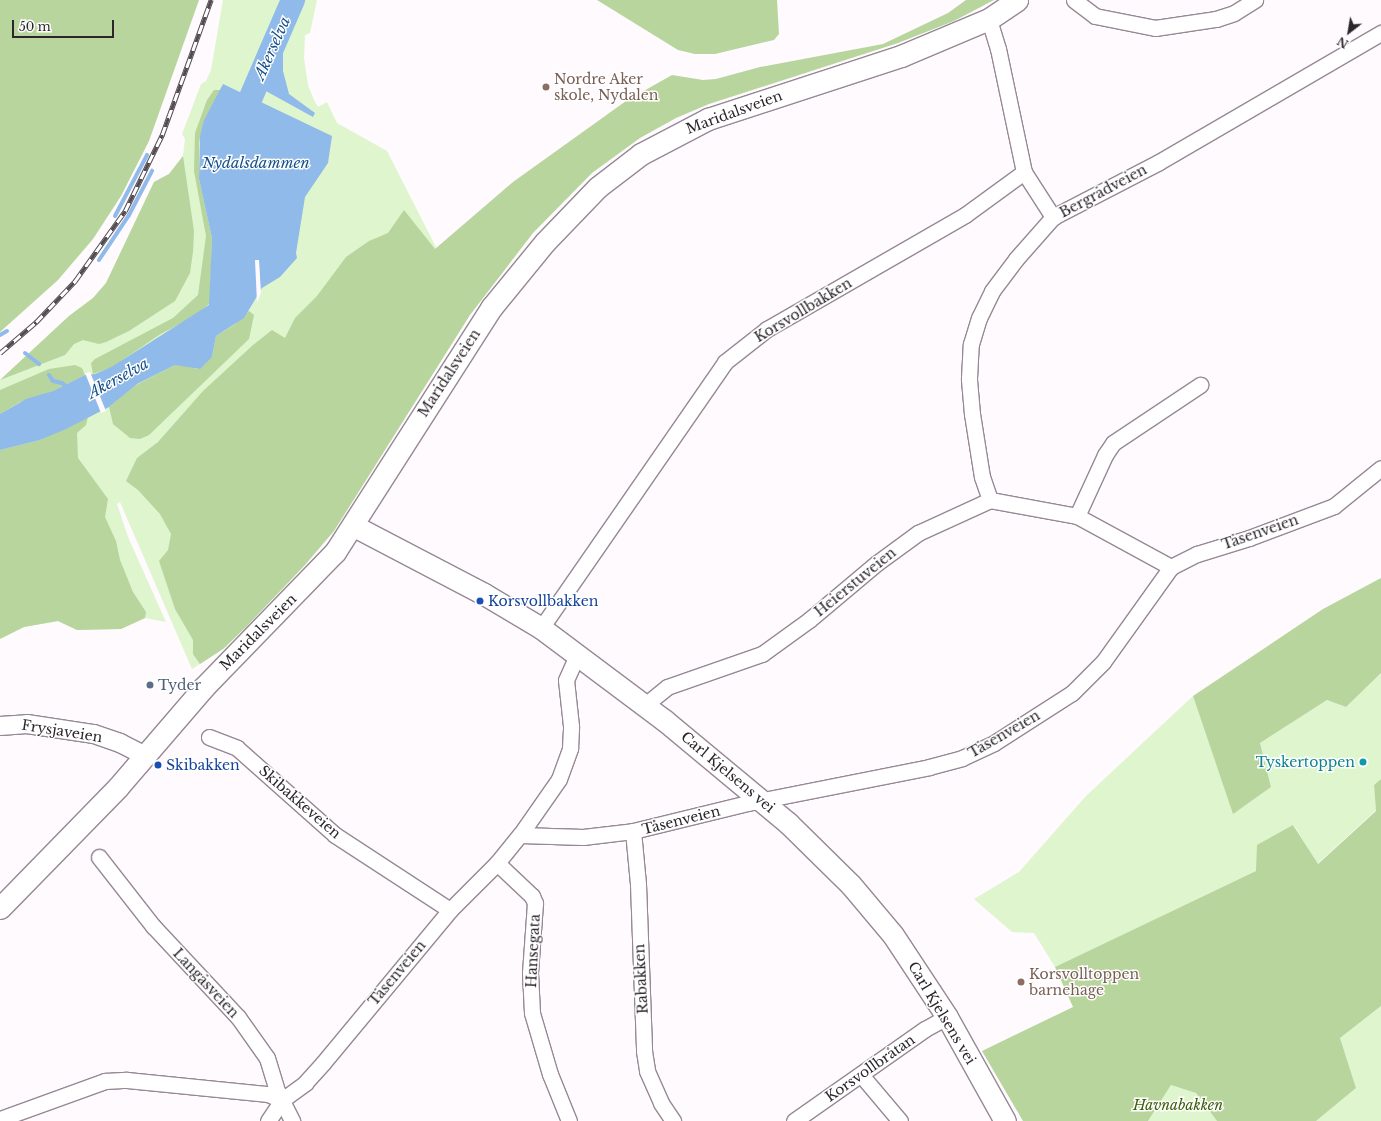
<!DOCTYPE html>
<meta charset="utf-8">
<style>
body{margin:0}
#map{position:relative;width:1381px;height:1121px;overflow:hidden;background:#fefafd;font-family:"Libre Baskerville",serif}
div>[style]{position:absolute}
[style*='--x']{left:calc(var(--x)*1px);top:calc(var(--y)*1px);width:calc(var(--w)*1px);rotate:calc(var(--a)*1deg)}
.green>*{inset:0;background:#dff5cd}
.forest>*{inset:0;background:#b7d59c}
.water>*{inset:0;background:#8fbaea}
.pier>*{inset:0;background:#fefafd}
.stream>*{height:4px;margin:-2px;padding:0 2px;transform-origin:2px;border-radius:2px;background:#8fbaea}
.river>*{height:24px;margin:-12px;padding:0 12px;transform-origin:12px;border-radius:12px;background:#8fbaea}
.roads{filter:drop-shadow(1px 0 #978896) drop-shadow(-1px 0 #978896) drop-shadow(0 1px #978896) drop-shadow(0 -1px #978896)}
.minor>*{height:15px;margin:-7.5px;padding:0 7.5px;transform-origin:7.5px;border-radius:7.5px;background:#fff}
.tertiary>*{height:18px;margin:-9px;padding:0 9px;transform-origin:9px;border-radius:9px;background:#fff}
.secondary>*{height:21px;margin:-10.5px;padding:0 10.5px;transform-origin:10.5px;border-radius:10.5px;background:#fff}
.rail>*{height:4.5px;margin-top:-2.25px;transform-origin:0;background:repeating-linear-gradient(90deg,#fff 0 9px,#524c51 0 18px);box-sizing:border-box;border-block:1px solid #524c51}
.dots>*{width:11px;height:11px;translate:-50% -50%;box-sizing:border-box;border:2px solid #fff;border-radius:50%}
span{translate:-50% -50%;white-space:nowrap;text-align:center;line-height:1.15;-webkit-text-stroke:3px #fff;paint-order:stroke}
.education-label{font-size:14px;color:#785e54}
.left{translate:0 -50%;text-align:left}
.street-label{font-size:14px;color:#2c262b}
.transit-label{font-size:14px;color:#164399}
.service-label{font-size:14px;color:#4e5e75}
.culture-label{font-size:14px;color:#0d838f}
.right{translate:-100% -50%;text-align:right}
.park-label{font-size:14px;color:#3b5d07;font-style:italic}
.water-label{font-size:15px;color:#15508b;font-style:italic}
.north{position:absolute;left:1329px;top:12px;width:40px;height:40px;-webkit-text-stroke:3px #fff;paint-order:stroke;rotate:211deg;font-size:11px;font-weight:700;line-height:16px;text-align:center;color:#2c262b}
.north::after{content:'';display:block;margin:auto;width:14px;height:18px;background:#2c262b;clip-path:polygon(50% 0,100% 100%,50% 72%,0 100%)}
.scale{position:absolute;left:12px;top:20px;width:102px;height:18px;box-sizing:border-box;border:2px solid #2c262b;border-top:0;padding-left:5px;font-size:12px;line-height:14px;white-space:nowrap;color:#2c262b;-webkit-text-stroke:3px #fff;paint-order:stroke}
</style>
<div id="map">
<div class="green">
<div style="clip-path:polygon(223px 0,317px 0,310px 33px,305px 35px,304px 58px,308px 85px,314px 100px,318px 107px,327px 102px,337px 123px,387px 151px,465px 304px,289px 580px,226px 647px,192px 669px,120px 502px,117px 504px,128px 537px,166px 622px,145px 618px,121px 629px,77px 630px,58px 621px,24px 627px,0 639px,0 380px,69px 316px,93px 298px,106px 283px,154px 182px,169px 174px,183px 156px,185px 139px,182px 134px,201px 84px,206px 81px,211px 70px)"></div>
<div style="clip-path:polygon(1381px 673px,1381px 779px,1374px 785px,1376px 810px,1317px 864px,1294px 825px,1256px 871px,1055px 967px,1034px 933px,1012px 932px,974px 899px,1019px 872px,1086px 796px,1193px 696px,1233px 813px,1271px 787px,1260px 743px,1327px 700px,1346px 707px)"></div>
<div style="clip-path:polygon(1381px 1006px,1381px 1121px,1316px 1121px,1356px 1088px,1340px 1038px)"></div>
<div style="clip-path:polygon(1171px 1085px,1196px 1093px,1217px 1121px,1148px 1121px)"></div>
</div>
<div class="forest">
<div style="clip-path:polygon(0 0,199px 0,149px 141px,121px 196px,93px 239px,58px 280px,0 332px)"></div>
<div style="clip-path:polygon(597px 0,777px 0,779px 34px,774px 40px,715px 54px,695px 54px,678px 50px)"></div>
<div style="clip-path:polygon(966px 0,994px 0,954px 21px,898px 43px,709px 104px,676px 118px,640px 138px,592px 173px,533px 233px,470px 315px,334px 531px,305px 565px,245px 628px,223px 649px,200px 664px,193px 654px,193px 640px,175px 609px,159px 561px,168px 550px,171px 534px,160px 514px,138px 490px,126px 481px,137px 458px,158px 442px,203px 391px,253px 345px,272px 330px,285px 338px,295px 318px,317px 296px,346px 257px,369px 241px,388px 233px,404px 210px,435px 249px,513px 182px,626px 101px,672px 75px,703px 80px,716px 79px,760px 67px,883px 44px,948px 13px)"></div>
<div style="clip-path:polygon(214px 90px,221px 90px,205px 118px,199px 142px,199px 179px,212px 238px,210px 303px,198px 314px,159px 335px,114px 366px,93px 374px,91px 363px,95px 359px,173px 318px,198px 295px,206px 236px,194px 171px,195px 133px,207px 100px)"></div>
<div style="clip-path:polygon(183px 156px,194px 231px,193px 252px,190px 273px,175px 301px,129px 331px,106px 342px,99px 344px,83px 340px,74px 344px,65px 355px,0 380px,69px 316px,93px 298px,106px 283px,154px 182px,169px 174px)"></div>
<div style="clip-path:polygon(249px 311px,254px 315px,249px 339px,149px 435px,140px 439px,130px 438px,113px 424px,109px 407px,134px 386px,177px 364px,198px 369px,212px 357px,216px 336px,234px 325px)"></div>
<div style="clip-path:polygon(75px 365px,82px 368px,85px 375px,53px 391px,20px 402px,0 414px,0 390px,49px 369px)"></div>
<div style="clip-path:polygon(88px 417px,86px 425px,77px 433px,78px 458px,108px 499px,105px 517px,116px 541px,120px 560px,133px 592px,146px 612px,145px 618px,121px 629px,77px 630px,58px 621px,24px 627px,0 639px,0 450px,40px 440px)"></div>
<div style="clip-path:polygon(1381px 578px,1381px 673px,1346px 707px,1327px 700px,1260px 743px,1271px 787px,1233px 814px,1193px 696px,1323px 609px)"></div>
<div style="clip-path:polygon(1381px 779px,1381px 1006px,1340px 1038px,1356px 1088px,1316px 1121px,1217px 1121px,1196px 1093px,1171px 1085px,1148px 1121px,1023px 1121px,982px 1051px,1073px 1007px,1055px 967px,1256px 871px,1257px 845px,1293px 825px,1318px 864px,1376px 811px,1374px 785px)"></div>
</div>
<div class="water">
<div style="clip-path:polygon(287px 0,300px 0,283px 39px,283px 71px,289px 94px,315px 113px,313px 117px,253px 84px,251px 76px,255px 59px)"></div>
<div style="clip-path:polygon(223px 84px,332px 136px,328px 163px,305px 197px,296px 253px,297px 258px,280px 277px,262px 288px,244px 318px,216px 336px,212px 357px,200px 369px,175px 365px,137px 384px,109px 407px,66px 429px,40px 440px,0 450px,0 414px,26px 399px,53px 391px,85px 375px,95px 374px,113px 366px,209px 305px,212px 238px,199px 179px,200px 136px,204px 120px)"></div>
</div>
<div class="pier">
<div style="clip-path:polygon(255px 260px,259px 260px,261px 293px,257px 303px)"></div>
<div style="clip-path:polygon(90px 372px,106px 411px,101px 413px,85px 373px,83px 374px)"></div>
</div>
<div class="stream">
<div style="--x:115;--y:216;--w:69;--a:-62.3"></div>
<div style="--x:99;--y:260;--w:54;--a:-56.3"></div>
<div style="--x:129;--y:215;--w:50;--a:-62.4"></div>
<div style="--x:0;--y:335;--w:8;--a:-30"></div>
<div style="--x:25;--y:353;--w:18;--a:38"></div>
<div style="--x:49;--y:375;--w:7;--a:56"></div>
<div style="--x:53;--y:381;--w:9;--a:13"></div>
<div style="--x:62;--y:383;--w:10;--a:37"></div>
</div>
<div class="river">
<div style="--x:251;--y:97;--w:106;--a:-66.6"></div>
</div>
<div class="roads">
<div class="minor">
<div style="--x:1074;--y:0;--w:26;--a:37"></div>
<div style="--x:1095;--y:16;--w:61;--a:11.3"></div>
<div style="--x:1155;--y:28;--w:62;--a:-8.4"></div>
<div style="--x:1216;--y:19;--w:19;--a:-18"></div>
<div style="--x:1234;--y:13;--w:25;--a:-32"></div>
<div style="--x:1024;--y:172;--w:54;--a:57.2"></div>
<div style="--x:990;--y:500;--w:24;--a:-109"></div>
<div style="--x:982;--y:477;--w:64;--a:-99"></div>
<div style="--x:972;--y:414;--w:36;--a:-95"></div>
<div style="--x:969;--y:378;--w:34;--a:-87"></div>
<div style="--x:971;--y:344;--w:27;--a:-73"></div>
<div style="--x:979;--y:318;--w:30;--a:-64"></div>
<div style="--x:992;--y:291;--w:40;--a:-53"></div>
<div style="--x:1016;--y:259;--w:56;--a:-48.6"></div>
<div style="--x:1053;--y:217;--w:119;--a:-27.4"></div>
<div style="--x:1159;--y:162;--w:257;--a:-30.2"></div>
<div style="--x:1077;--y:516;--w:67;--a:-65.3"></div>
<div style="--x:1105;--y:455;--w:14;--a:-56"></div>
<div style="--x:1113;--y:443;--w:105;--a:-33.7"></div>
<div style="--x:541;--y:628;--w:323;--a:-55.3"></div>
<div style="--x:725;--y:362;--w:53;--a:-38.2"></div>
<div style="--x:767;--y:329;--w:228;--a:-29.9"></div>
<div style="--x:965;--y:215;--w:73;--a:-36.1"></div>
<div style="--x:1024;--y:172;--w:126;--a:-101.9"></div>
<div style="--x:998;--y:49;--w:31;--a:-107"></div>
<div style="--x:645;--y:705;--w:28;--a:-39"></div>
<div style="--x:667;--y:687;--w:101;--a:-19.2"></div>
<div style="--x:762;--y:654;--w:58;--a:-35.9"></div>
<div style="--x:809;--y:620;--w:89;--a:-40"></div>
<div style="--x:877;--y:563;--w:51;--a:-36.2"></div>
<div style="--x:918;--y:533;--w:79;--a:-24.6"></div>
<div style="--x:990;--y:500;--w:88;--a:10.4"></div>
<div style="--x:1077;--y:516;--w:107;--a:28.5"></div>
<div style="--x:209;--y:737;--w:30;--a:21"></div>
<div style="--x:237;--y:748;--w:131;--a:41.6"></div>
<div style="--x:335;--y:835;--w:137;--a:33.1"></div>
<div style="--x:633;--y:831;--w:53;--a:84.6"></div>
<div style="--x:638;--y:884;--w:167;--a:87.9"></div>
<div style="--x:644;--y:1051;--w:20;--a:81"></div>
<div style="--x:647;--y:1071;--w:35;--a:66"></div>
<div style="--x:661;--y:1103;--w:22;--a:56"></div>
<div style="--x:520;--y:835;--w:68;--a:-55.1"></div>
<div style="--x:559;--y:779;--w:33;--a:-70"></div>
<div style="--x:570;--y:748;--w:22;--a:-87"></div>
<div style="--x:571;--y:726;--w:46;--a:-96.2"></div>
<div style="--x:566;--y:680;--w:27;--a:-66"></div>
<div style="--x:99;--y:857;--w:88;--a:52"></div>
<div style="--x:153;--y:926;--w:125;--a:47"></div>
<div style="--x:238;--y:1017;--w:50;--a:54.7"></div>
<div style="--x:267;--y:1058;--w:34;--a:73"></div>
<div style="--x:277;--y:1091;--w:34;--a:63"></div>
<div style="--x:497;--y:863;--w:48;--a:43.3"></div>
<div style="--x:532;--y:896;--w:8;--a:67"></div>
<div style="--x:535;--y:903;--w:70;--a:94.1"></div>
<div style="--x:530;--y:973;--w:40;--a:87.1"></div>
<div style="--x:532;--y:1013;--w:64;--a:73.6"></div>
<div style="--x:550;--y:1074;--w:51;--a:68"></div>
<div style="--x:862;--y:1076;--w:59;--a:49.8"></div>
<div style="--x:282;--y:1100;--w:29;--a:-36"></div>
<div style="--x:305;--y:1083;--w:27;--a:-48"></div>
<div style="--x:323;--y:1063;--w:199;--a:-50.3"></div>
<div style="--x:450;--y:910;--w:66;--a:-45"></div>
<div style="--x:497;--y:863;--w:36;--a:-51"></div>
<div style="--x:520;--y:835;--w:63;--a:1.8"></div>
<div style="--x:583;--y:837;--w:50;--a:-6.8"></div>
<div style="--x:633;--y:831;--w:118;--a:-13.7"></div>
<div style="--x:748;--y:803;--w:185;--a:-11.2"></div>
<div style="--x:929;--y:767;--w:34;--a:-15"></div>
<div style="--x:962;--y:758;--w:35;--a:-25"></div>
<div style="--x:994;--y:743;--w:93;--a:-32.7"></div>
<div style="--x:1072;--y:693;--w:44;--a:-45"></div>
<div style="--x:1103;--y:662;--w:117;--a:-54.4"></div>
<div style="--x:1171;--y:567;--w:29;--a:-27"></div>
<div style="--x:1197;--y:554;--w:54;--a:-17.1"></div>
<div style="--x:1249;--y:538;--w:91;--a:-20.6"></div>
<div style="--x:1334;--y:506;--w:60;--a:-39"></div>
<div style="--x:0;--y:1119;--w:112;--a:-19.9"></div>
<div style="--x:105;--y:1081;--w:22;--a:-3"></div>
<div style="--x:127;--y:1080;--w:142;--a:5.7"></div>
<div style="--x:268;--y:1094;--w:15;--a:23"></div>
<div style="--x:268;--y:1121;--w:25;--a:-56"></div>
<div style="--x:794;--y:1121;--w:160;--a:-35.1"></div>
<div style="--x:925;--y:1029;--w:25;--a:-29"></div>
</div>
<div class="tertiary">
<div style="--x:0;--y:726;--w:27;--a:-4"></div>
<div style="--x:27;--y:724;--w:68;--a:8.5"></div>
<div style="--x:94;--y:734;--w:28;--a:19"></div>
<div style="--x:120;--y:743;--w:27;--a:27"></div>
</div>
<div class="secondary">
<div style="--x:354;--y:526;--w:147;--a:27.6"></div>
<div style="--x:484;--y:594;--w:66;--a:30.8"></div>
<div style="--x:541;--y:628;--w:154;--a:36.8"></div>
<div style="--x:664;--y:720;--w:161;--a:39.7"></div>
<div style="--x:788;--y:823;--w:88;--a:44.5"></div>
<div style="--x:851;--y:885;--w:65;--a:50"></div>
<div style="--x:893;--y:935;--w:98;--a:56.6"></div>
<div style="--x:947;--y:1017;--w:119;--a:60.9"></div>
<div style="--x:0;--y:908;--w:169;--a:-45.7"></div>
<div style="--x:118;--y:787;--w:132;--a:-49.3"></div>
<div style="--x:204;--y:687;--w:188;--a:-45.9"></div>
<div style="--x:335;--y:552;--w:290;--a:-57.4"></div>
<div style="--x:491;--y:308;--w:85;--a:-50.7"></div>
<div style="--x:545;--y:242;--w:76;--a:-46.1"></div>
<div style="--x:598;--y:187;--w:54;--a:-37.5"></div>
<div style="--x:641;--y:154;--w:76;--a:-27.6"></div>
<div style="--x:708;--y:119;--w:203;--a:-18.1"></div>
<div style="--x:901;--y:56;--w:95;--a:-22.8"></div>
<div style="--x:989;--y:19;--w:34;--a:-34"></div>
</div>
</div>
<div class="rail">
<div style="--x:0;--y:353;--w:48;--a:-40.7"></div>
<div style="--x:36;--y:322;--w:57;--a:-46.4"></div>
<div style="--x:75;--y:281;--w:86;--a:-54.5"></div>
<div style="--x:125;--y:211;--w:85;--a:-64"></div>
<div style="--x:162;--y:135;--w:144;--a:-70.1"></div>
</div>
<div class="dots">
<div style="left:546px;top:87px;background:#8d6e63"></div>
<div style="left:480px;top:601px;background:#1a4fb4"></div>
<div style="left:150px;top:685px;background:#5c6f8a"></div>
<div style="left:1363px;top:762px;background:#0f9aa8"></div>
<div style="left:158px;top:765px;background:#1a4fb4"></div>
<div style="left:1021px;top:982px;background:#8d6e63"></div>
</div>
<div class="education-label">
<span class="left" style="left:554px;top:87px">Nordre Aker<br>skole, Nydalen</span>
<span class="left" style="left:1029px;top:982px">Korsvolltoppen<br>barnehage</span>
</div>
<div class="street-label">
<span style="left:734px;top:112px;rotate:-20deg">Maridalsveien</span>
<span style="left:1103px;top:191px;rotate:-28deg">Bergrådveien</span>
<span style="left:803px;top:310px;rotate:-31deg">Korsvollbakken</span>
<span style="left:449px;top:373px;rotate:-57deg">Maridalsveien</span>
<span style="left:1260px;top:532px;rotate:-19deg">Tåsenveien</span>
<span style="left:855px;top:582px;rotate:-39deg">Heierstuveien</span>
<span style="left:258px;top:632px;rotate:-45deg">Maridalsveien</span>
<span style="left:62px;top:731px;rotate:9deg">Frysjaveien</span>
<span style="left:1004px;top:734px;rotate:-30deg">Tåsenveien</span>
<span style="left:728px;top:772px;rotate:40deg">Carl Kjelsens vei</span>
<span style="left:300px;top:802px;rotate:41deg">Skibakkeveien</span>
<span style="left:681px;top:820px;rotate:-14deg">Tåsenveien</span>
<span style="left:533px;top:951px;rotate:-87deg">Hansegata</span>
<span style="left:397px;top:973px;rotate:-50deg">Tåsenveien</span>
<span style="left:641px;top:979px;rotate:-93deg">Rabakken</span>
<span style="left:206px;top:983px;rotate:47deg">Langåsveien</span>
<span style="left:942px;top:1013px;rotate:59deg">Carl Kjelsens vei</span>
<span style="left:870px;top:1068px;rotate:-35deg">Korsvollbråtan</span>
</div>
<div class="transit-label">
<span class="left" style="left:488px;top:601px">Korsvollbakken</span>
<span class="left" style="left:166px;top:765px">Skibakken</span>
</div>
<div class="service-label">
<span class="left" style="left:158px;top:685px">Tyder</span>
</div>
<div class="culture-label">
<span class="right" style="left:1355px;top:762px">Tyskertoppen</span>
</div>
<div class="park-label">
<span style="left:1178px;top:1105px">Havnabakken</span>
</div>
<div class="water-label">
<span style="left:272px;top:48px;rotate:-66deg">Akerselva</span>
<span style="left:256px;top:163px">Nydalsdammen</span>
<span style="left:118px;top:378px;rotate:-29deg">Akerselva</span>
</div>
<div class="north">N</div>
<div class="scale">50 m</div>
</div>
